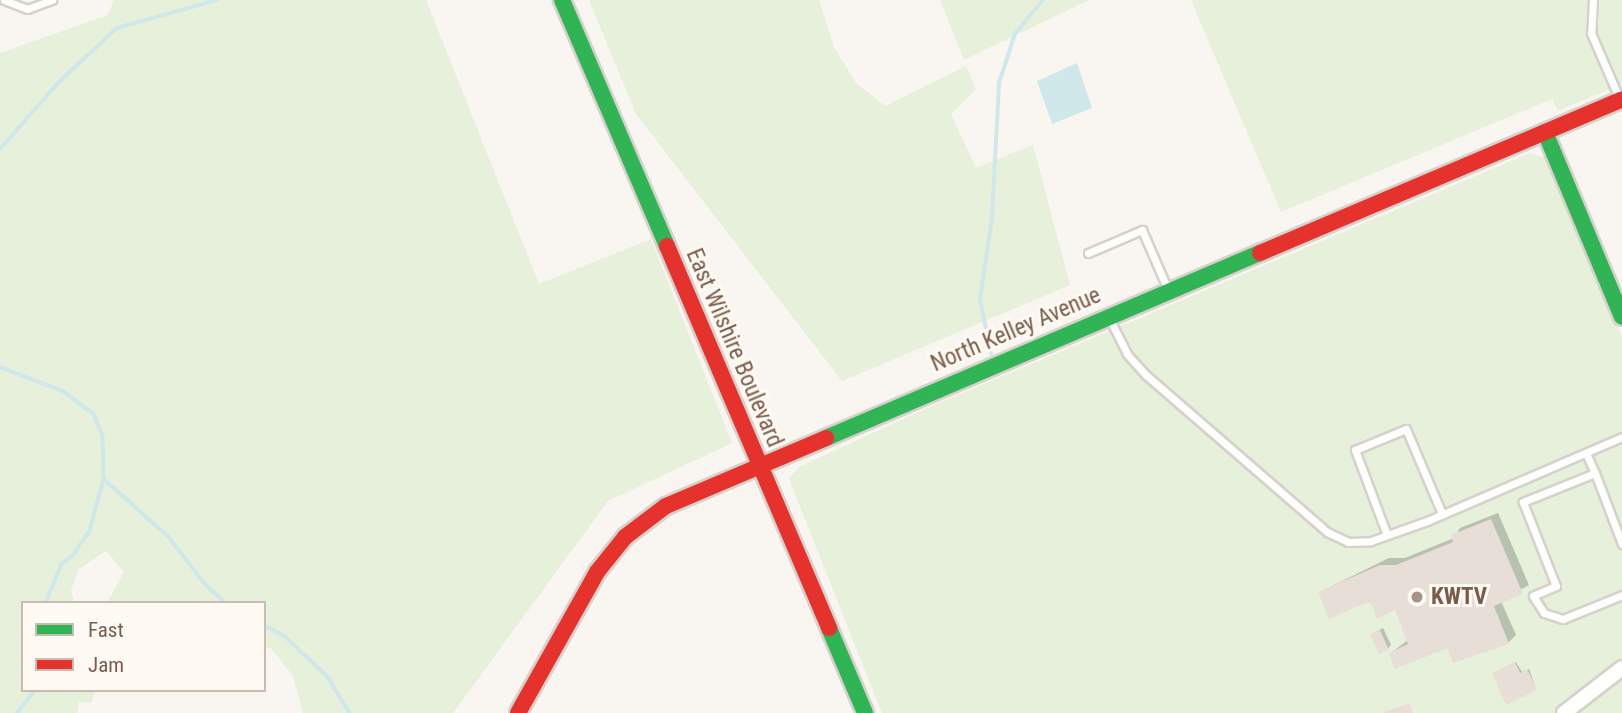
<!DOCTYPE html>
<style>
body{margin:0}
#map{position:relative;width:1622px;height:713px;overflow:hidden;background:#f9f5f0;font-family:"Roboto Condensed",sans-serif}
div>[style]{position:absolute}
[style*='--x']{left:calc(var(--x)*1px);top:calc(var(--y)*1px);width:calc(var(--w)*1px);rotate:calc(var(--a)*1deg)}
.green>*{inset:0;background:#e7f0db}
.water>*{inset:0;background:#d0e8ea}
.shadow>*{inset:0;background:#0003}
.stream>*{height:3.5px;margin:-1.75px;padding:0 1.75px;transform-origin:1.75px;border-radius:1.75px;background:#d0e8ea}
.building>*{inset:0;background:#e6ded7}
.roads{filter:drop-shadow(2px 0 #d7d1cb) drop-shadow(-2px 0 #d7d1cb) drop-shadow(0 2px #d7d1cb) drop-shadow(0 -2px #d7d1cb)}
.lane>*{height:7px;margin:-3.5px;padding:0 3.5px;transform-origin:3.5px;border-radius:3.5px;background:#fefefd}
.street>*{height:14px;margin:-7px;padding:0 7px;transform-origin:7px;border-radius:7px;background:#fefefd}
.fast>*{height:16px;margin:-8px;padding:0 8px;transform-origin:8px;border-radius:8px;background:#30b455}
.jam>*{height:16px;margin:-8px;padding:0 8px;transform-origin:8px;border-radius:8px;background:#e5322d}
.dots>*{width:19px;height:19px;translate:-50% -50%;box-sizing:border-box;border:4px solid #fffaf3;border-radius:50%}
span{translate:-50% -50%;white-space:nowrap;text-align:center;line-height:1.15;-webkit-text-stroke:6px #fffaf3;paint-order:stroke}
.street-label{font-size:23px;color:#7a5c4d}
.poi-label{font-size:23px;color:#7a5c4d;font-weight:700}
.left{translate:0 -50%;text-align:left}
.legend{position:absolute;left:21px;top:601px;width:245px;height:91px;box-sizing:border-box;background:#fffaf3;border:2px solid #cabbb1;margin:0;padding:9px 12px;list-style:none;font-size:21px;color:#7a5c4d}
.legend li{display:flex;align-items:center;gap:14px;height:35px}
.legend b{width:35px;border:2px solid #cabbb1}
</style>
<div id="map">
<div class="green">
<div style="clip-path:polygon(114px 0,426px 0,539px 284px,651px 239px,732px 443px,608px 501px,453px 713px,303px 713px,293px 676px,271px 648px,264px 648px,264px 603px,107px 603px,124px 572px,106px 551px,79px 569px,71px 590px,74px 603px,23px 603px,23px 690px,96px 690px,91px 703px,79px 702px,77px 713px,0 713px,0 53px,108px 15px)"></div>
<div style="clip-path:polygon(589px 0,819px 0,834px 47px,856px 83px,885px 106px,966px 66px,976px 89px,951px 114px,976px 168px,1033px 145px,1070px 285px,842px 381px,636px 114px)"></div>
<div style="clip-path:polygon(940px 0,1089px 0,964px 60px)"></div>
<div style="clip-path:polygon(1191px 0,1622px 0,1622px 84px,1558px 111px,1552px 99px,1281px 212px)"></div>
<div style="clip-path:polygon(1530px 153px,1548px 159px,1622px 337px,1622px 713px,882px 713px,789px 479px,799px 467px,920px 411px)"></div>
</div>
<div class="water">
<div style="clip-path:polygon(1077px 63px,1092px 108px,1052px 124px,1037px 81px)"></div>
</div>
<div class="shadow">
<div style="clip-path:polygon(1498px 513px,1529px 585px,1501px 601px,1516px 635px,1509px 642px,1454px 661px,1448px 646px,1391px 653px,1408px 640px,1396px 607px,1320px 592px,1389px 558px,1405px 558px,1454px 538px,1460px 528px)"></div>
<div style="clip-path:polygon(1383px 628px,1391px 645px,1388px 648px,1372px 634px)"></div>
<div style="clip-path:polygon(1516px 662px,1522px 672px,1529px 669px,1536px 689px,1494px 673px)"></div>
</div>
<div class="stream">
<div style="--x:0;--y:149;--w:91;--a:-48.6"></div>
<div style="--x:60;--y:81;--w:78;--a:-42.9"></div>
<div style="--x:117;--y:28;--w:104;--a:-15.6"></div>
<div style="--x:991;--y:354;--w:55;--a:-101.5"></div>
<div style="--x:980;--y:300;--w:83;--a:-81.7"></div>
<div style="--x:992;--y:218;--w:135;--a:-87"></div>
<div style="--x:999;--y:83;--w:52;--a:-71.9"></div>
<div style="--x:1015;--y:34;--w:44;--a:-50.5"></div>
<div style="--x:0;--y:367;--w:67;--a:20.9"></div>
<div style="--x:63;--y:391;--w:39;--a:37"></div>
<div style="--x:94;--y:414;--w:24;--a:68"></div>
<div style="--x:103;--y:436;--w:43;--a:88.7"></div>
<div style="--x:104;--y:479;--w:54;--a:105.1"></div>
<div style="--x:90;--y:531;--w:29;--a:124"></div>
<div style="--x:74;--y:555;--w:15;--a:143"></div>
<div style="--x:62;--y:564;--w:42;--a:112.3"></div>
<div style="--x:104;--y:479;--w:87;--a:41.7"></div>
<div style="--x:169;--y:537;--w:61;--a:52.4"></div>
<div style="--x:206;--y:585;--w:27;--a:42"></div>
<div style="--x:264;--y:625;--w:24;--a:28"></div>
<div style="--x:285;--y:636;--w:59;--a:43.6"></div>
<div style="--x:328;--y:677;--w:42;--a:58.6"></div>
<div style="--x:17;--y:713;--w:29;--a:-52"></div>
</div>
<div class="building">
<div style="clip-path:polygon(1491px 519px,1523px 594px,1494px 606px,1509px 644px,1453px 663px,1447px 648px,1395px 669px,1389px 653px,1408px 644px,1395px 610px,1377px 619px,1370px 601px,1329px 619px,1318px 592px,1380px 565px,1396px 565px,1453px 542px,1451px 535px)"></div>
<div style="clip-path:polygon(1380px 630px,1389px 650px,1379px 654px,1370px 634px)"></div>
<div style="clip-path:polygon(1515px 662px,1520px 673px,1527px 669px,1537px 690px,1506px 705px,1492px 673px)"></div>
<div style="clip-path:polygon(1409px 703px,1413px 713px,1384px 713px,1384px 712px)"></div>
</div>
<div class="roads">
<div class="lane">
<div style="--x:4;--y:0;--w:25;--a:21"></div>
<div style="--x:27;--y:9;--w:27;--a:-20"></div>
<div style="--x:1593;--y:0;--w:33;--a:93"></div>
<div style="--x:1591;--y:33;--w:71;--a:66.7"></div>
<div style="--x:1088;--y:253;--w:59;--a:-23.1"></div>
<div style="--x:1142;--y:230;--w:65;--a:66.6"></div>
<div style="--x:1110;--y:320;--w:38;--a:63"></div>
<div style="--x:1127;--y:354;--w:28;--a:48"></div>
<div style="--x:1146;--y:375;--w:240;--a:40.9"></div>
<div style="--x:1327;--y:532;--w:23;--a:25"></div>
<div style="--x:1348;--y:542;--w:23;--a:-2"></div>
<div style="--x:1371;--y:541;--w:59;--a:-19.7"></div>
<div style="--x:1427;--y:521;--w:212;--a:-23.3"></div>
<div style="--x:1586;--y:453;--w:22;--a:66"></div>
<div style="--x:1595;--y:473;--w:78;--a:158.1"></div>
<div style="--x:1523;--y:502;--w:90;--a:68.6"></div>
<div style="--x:1556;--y:586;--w:25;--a:157"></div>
<div style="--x:1533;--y:596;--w:20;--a:57"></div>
<div style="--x:1544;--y:613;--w:20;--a:18"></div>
<div style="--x:1563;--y:619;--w:64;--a:-22.1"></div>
<div style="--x:1595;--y:473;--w:76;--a:69.2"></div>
<div style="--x:1387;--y:535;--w:91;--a:-110.6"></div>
<div style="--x:1355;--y:450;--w:55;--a:-22.4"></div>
<div style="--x:1406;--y:429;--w:92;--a:67"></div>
</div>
<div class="street">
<div style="--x:1564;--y:713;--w:73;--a:-37.8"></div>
</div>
<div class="fast">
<div style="--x:562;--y:0;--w:267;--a:66.9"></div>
<div style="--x:1545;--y:132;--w:200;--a:67.4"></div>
<div style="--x:826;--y:438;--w:472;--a:-23.1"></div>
<div style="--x:829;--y:628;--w:92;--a:67"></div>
</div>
<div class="jam">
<div style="--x:667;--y:246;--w:415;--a:67"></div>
<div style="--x:1260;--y:253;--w:393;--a:-23"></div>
<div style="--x:518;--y:713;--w:162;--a:-60.7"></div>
<div style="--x:597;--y:572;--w:45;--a:-51.3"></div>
<div style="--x:625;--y:537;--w:51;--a:-37.1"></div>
<div style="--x:666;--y:506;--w:174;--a:-23"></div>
</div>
</div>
<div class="dots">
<div style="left:1417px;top:597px;background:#a69286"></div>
</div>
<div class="street-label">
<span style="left:1016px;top:330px;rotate:-23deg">North Kelley Avenue</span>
<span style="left:734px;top:348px;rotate:67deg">East Wilshire Boulevard</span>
</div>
<div class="poi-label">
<span class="left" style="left:1431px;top:597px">KWTV</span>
</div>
<ul class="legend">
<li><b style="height:9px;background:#30b455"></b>Fast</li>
<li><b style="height:9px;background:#e5322d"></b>Jam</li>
</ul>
</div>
